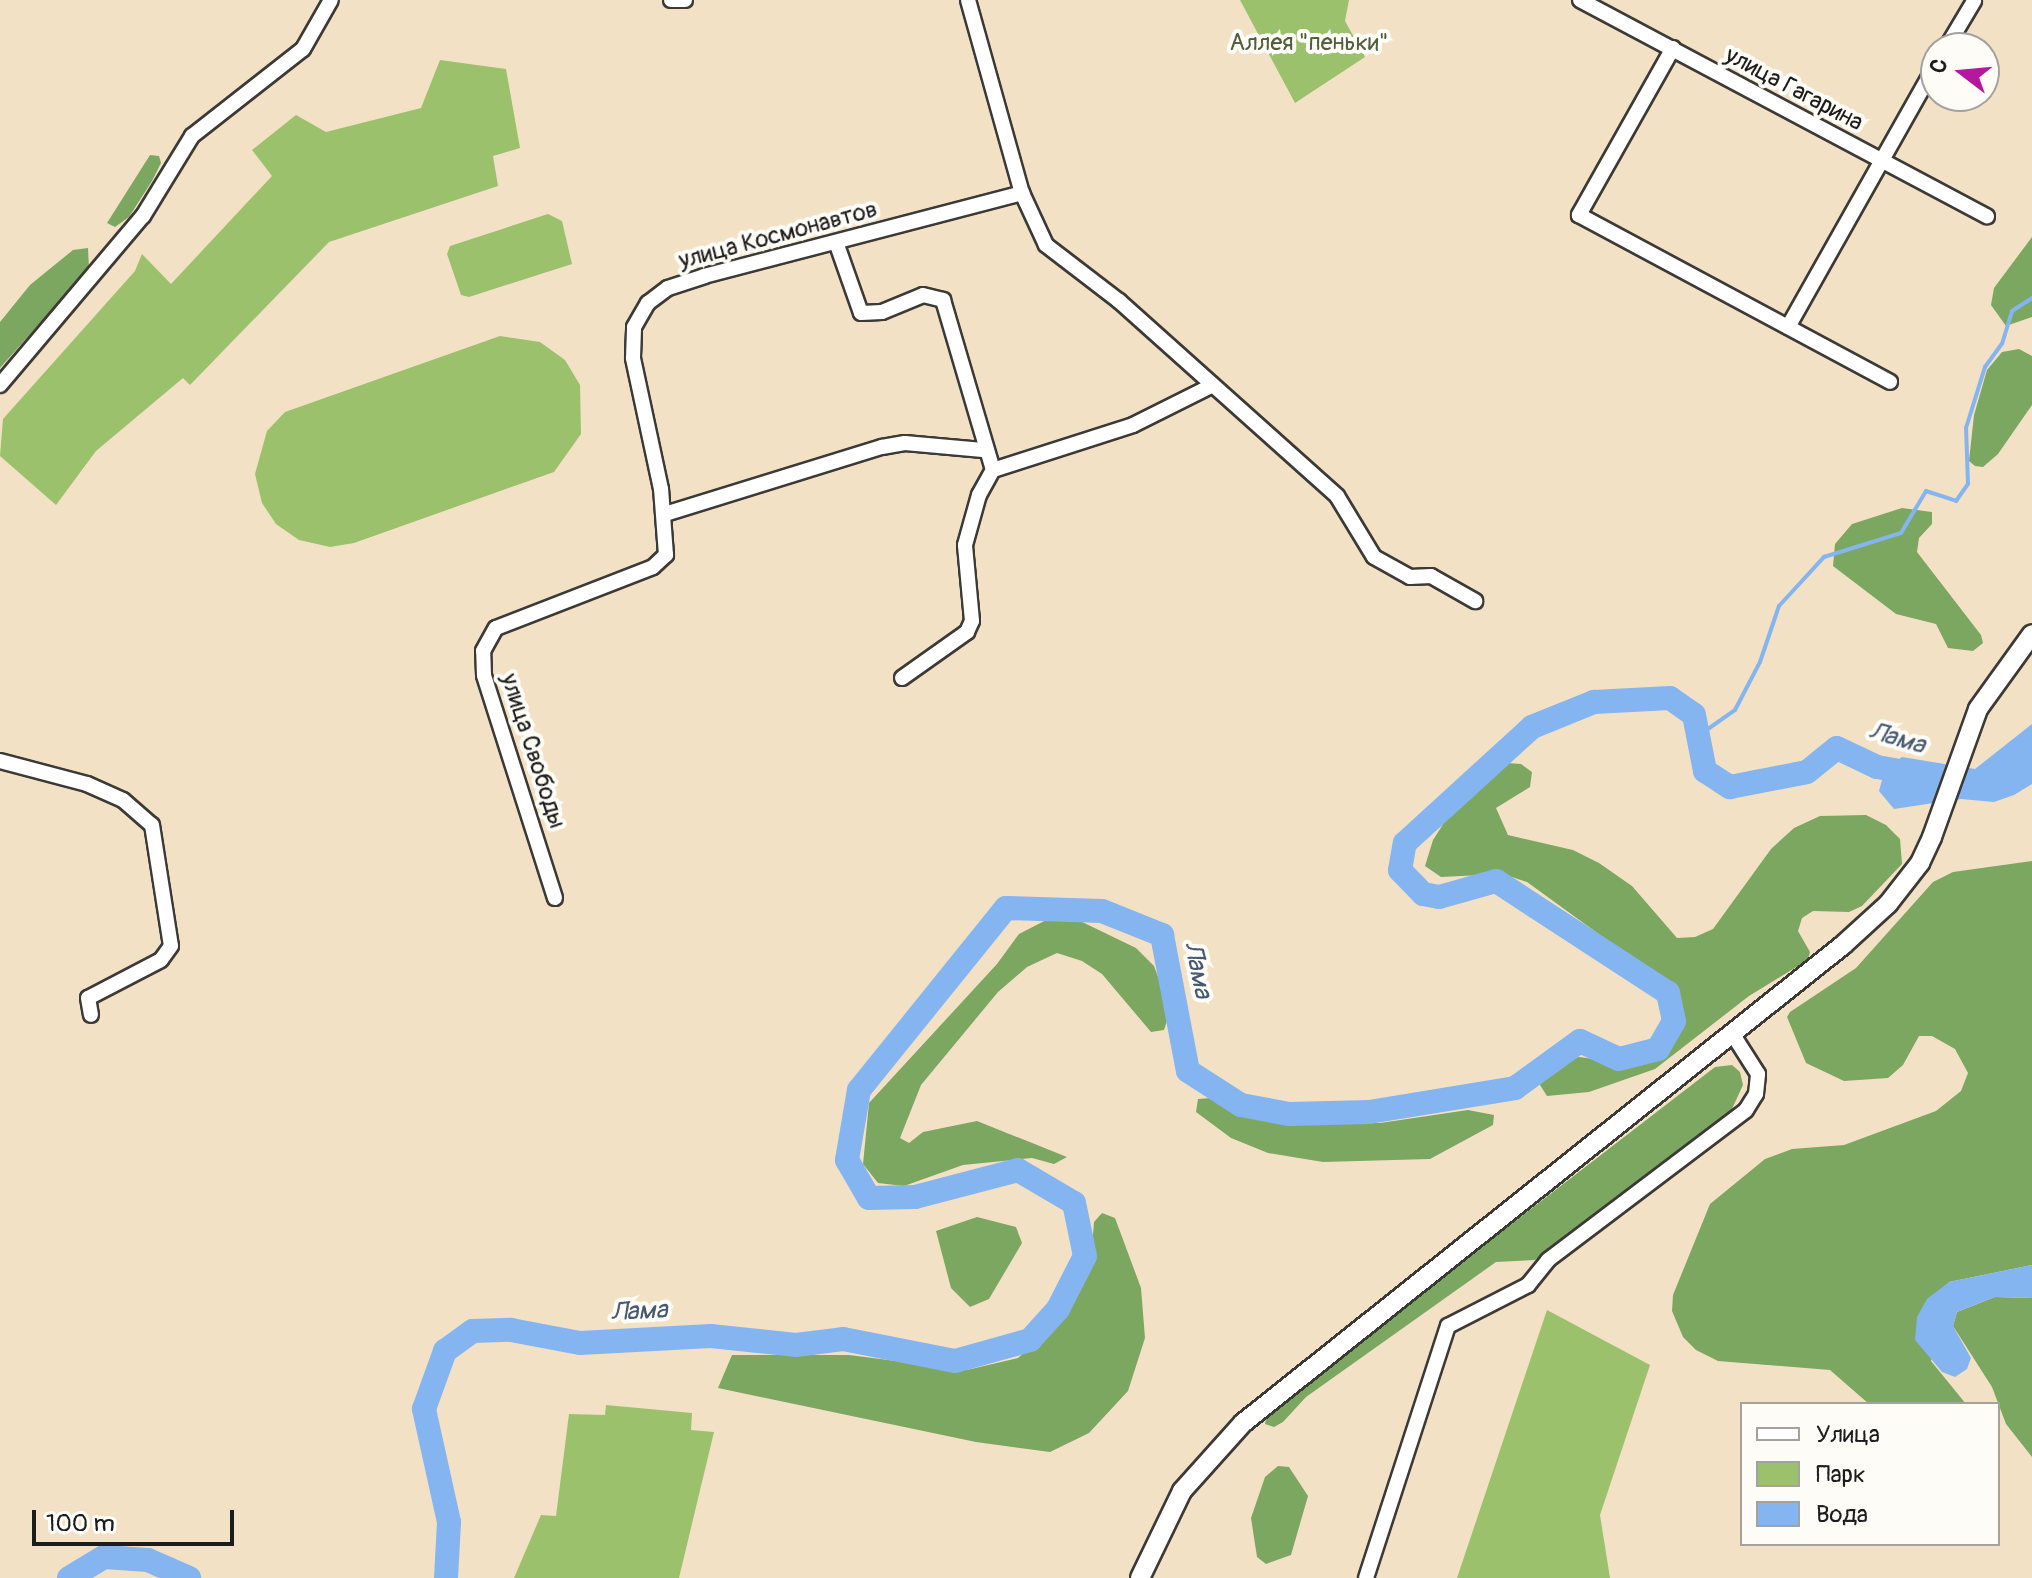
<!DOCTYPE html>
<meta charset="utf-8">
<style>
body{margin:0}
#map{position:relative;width:2032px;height:1578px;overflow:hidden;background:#f3e1c6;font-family:Pangolin,sans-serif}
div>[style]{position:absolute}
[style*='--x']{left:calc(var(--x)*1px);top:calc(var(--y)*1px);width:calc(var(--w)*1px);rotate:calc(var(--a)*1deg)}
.green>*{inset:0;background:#9bc16c}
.forest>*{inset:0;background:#7ca760}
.water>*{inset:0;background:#84b5f0}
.stream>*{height:4px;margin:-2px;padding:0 2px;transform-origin:2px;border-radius:2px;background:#84b5f0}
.river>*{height:24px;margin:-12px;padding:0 12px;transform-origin:12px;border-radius:12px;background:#84b5f0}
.roads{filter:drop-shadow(2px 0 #3c3a36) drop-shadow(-2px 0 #3c3a36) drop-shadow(0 2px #3c3a36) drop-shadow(0 -2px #3c3a36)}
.minor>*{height:14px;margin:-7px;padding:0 7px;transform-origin:7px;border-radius:7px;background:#fff}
.tertiary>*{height:18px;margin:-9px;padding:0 9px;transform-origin:9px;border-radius:9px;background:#fff}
span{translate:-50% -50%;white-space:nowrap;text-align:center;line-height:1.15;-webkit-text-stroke:8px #fdfcf7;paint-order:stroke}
.park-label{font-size:24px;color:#4f5e3c}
.street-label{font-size:24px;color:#1c1c1c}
.water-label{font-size:26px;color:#465971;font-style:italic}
.legend{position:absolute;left:1740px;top:1402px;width:260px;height:144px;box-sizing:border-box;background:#fdfcf7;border:2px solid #a3a29f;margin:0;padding:10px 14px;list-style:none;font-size:24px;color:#1c1c1c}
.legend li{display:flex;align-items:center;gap:16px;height:40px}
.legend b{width:40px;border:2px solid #a3a29f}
.north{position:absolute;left:1920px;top:32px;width:80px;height:80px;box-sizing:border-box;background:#fdfcf7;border:2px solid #a3a29f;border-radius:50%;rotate:286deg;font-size:22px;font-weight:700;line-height:32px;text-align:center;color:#1c1c1c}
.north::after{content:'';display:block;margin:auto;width:28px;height:36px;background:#b5179e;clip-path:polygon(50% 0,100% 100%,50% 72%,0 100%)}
.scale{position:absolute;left:32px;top:1510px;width:202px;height:36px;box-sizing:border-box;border:4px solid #1c1c1c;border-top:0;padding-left:10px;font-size:24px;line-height:28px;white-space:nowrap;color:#1c1c1c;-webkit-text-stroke:6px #fdfcf7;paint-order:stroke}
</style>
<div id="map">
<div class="green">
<div style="clip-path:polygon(1240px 0,1349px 0,1345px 21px,1365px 57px,1295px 103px)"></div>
<div style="clip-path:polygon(440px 60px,506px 69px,520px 148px,493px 156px,498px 186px,329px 242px,190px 385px,183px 378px,96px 451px,56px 505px,0 456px,3px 419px,135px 271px,142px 254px,171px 284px,272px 176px,252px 150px,296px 115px,326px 132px,421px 108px)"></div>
<div style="clip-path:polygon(548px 214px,562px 221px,572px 264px,469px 297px,461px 295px,447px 254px,450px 246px)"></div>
<div style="clip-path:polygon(500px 336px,540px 342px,565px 360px,580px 385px,581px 434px,554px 472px,354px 543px,330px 547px,299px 540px,276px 524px,262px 503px,255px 474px,267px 431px,285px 412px)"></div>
<div style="clip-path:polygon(1547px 1310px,1650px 1365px,1600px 1515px,1610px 1578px,1457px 1578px)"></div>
<div style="clip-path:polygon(606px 1405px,692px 1413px,691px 1430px,714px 1432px,679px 1578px,514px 1578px,541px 1515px,556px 1516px,569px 1414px,605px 1415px)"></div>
</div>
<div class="forest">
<div style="clip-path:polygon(150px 155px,159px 156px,161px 163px,152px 181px,129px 217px,115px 227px,107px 223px)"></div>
<div style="clip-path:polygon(2032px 237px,2032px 317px,2006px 326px,1991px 305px,1994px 288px)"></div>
<div style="clip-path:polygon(88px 248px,89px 268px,0 368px,0 322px,30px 285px,73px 250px)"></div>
<div style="clip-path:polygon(2019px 349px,2032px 356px,2032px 405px,1998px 454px,1983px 467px,1975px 466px,1969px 461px,1974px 415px,1987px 370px,2002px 352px)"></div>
<div style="clip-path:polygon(1902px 508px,1932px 512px,1932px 524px,1919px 538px,1917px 552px,1981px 635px,1983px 643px,1973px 651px,1948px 648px,1936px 624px,1896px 614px,1833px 566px,1835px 544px,1852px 524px)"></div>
<div style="clip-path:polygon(1507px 763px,1521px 764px,1532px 772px,1530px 787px,1496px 808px,1508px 835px,1573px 850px,1599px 863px,1632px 886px,1677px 938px,1695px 937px,1713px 929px,1771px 849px,1794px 828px,1820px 816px,1866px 815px,1886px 825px,1900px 839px,1902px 864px,1862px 906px,1849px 912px,1813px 911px,1802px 918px,1798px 931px,1810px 952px,1808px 960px,1749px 996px,1655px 1069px,1589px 1092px,1547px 1096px,1540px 1085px,1543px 1076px,1563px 1061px,1579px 1057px,1632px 1064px,1662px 1050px,1671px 1041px,1680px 1010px,1676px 994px,1662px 980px,1527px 882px,1503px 874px,1441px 877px,1425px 866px,1433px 840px,1454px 807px)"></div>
<div style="clip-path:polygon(2032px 861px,2032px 1265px,1949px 1282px,1931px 1361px,1966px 1404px,1869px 1404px,1830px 1370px,1718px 1361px,1696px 1350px,1683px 1337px,1672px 1311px,1673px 1295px,1710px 1204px,1765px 1159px,1792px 1149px,1844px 1145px,1936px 1111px,1961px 1091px,1968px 1073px,1955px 1049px,1932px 1036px,1919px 1036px,1903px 1065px,1888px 1078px,1844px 1081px,1806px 1063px,1787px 1017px,1790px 1012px,1856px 968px,1933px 882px,1953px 872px)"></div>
<div style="clip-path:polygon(1054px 916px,1076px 919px,1136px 948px,1154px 966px,1164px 993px,1169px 1015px,1164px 1030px,1151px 1032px,1102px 974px,1082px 961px,1057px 953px,1027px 967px,998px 992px,921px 1085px,900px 1138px,909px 1143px,923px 1132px,977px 1121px,1067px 1157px,1054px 1164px,1032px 1158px,963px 1165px,904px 1186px,878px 1183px,863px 1164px,869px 1103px,997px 964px,1019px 934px)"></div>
<div style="clip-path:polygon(1732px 1065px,1740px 1072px,1743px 1085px,1731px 1111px,1535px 1260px,1496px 1262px,1306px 1397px,1283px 1422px,1274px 1427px,1265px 1424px,1266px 1418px,1418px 1296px,1715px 1067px)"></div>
<div style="clip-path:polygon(1212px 1098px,1276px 1123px,1380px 1123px,1468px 1110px,1494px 1115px,1493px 1125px,1430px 1159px,1323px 1162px,1268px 1153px,1231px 1138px,1196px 1112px,1198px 1099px)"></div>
<div style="clip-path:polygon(1102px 1213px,1115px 1218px,1141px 1288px,1145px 1338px,1128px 1391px,1089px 1433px,1050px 1452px,976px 1442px,718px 1388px,732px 1355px,849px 1355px,967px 1370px,1018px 1358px,1066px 1316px,1090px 1272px,1094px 1222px)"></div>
<div style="clip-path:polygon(977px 1217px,1016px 1227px,1022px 1243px,989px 1299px,970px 1307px,951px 1288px,936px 1231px)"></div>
<div style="clip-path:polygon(1995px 1297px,2032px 1298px,2032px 1457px,2006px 1424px,1992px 1387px,1953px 1326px,1957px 1312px)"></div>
<div style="clip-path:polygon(1278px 1466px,1289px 1467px,1308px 1496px,1291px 1555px,1266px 1564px,1257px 1557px,1251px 1518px,1265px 1477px)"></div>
</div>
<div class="water">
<div style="clip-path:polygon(2032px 724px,2032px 784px,2014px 795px,1994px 802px,1961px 799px,1894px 809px,1879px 791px,1885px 769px,1902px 757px,1975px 769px)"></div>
<div style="clip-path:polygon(2032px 1265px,2032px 1298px,1995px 1297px,1957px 1312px,1953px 1326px,1971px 1358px,1967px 1369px,1955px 1377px,1942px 1372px,1915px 1340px,1917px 1317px,1927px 1299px,1949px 1282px)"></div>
</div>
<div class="stream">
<div style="--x:1698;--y:736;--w:45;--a:-35.1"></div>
<div style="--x:1735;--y:710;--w:54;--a:-62.5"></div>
<div style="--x:1760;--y:662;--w:59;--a:-71.3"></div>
<div style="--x:1779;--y:606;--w:67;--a:-47.4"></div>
<div style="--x:1824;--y:557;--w:81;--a:-17.3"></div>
<div style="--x:1901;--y:533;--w:49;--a:-59.2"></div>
<div style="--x:1926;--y:491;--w:32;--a:18"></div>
<div style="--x:1956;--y:501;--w:21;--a:-55"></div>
<div style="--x:1968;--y:484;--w:56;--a:-92"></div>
<div style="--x:1966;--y:428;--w:64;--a:-72.7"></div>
<div style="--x:1985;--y:367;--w:29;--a:-54"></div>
<div style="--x:2002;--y:344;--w:34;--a:-73"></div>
<div style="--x:2012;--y:311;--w:24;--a:-33"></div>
</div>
<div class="river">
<div style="--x:69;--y:1578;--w:41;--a:-31"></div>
<div style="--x:104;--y:1557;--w:44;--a:3.9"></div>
<div style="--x:148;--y:1560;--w:45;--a:23.7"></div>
<div style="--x:446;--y:1578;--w:56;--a:-86.9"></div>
<div style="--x:449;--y:1522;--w:116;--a:-102.5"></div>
<div style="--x:424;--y:1409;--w:62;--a:-70.1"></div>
<div style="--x:445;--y:1351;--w:34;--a:-36"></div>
<div style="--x:473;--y:1331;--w:38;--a:-2"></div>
<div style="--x:511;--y:1330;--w:70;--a:10.7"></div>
<div style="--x:580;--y:1343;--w:131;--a:-3.1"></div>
<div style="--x:711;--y:1336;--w:85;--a:6"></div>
<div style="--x:796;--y:1345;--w:47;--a:-7.3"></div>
<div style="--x:843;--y:1339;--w:114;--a:11.1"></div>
<div style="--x:955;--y:1361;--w:78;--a:-15.6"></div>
<div style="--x:1030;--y:1340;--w:42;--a:-47.9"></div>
<div style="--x:1058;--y:1309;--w:59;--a:-63"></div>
<div style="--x:1085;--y:1256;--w:54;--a:-101.7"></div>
<div style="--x:1074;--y:1203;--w:65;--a:-149.5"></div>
<div style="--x:1018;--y:1170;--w:106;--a:165.3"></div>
<div style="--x:915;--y:1197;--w:46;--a:178.8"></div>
<div style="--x:869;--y:1198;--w:44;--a:-120.1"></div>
<div style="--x:847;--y:1160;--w:71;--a:-80.3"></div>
<div style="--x:859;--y:1090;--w:234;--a:-51.1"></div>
<div style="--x:1006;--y:908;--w:96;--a:1.8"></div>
<div style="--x:1102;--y:911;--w:65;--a:21.8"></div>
<div style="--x:1162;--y:935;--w:138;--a:79.2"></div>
<div style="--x:1188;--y:1071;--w:63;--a:32.7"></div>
<div style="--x:1241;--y:1105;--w:49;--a:10.6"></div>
<div style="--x:1289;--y:1114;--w:80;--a:-1.4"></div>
<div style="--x:1369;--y:1112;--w:148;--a:-9.3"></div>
<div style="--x:1515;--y:1088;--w:80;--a:-35.9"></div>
<div style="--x:1580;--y:1041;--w:43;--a:24.8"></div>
<div style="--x:1619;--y:1059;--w:40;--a:-14.4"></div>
<div style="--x:1658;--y:1049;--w:32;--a:-60"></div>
<div style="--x:1674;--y:1021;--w:29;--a:-102"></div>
<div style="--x:1668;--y:993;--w:205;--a:-146.9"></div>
<div style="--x:1496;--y:881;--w:59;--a:164.3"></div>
<div style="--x:1439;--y:897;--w:16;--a:-169"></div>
<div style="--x:1423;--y:894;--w:33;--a:-134"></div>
<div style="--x:1400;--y:870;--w:27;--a:-80"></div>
<div style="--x:1405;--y:843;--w:172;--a:-42.4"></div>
<div style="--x:1532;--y:727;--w:67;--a:-22"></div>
<div style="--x:1594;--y:702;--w:76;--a:-3"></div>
<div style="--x:1670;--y:698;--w:29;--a:35"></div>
<div style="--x:1694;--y:715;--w:57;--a:78.9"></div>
<div style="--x:1705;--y:771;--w:30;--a:33"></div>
<div style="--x:1730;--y:787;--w:78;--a:-11"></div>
<div style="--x:1807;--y:772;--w:38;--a:-39"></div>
<div style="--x:1837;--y:748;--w:44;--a:25.4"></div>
<div style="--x:1877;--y:767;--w:39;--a:10"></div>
</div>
<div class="roads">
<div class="minor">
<div style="--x:671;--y:0;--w:14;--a:0"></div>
<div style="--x:968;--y:0;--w:200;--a:74.4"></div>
<div style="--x:1022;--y:193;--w:57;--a:65.2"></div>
<div style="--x:1046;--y:245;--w:92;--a:37.5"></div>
<div style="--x:1119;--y:301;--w:292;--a:41.8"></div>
<div style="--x:1337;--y:496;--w:71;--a:58.8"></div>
<div style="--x:1374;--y:557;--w:41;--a:29.1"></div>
<div style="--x:1410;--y:577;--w:21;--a:-3"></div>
<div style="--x:1431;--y:576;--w:51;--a:29.6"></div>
<div style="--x:1580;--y:0;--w:461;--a:28"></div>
<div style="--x:1673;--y:48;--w:192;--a:119.4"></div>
<div style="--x:1579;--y:215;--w:353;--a:28.2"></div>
<div style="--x:1946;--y:48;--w:55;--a:-59.2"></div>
<div style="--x:836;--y:242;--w:75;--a:70.6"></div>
<div style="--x:861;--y:313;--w:21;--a:-3"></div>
<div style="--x:882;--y:312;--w:44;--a:-22.5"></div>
<div style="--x:923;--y:295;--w:21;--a:14"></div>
<div style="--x:943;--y:300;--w:177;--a:73.6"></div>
<div style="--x:1788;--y:327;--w:302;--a:-60.6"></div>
<div style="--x:0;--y:385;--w:221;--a:-49.8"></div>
<div style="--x:143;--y:216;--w:94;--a:-58.5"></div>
<div style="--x:192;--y:136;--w:141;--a:-38.1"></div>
<div style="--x:303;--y:49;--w:56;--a:-60.3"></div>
<div style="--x:665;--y:514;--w:227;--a:-17.2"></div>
<div style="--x:882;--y:447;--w:23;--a:-10"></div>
<div style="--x:905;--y:443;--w:78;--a:5.1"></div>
<div style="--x:902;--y:678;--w:80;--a:-35.3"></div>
<div style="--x:967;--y:632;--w:12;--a:-66"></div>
<div style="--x:972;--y:621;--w:76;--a:-95.3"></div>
<div style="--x:965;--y:545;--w:52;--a:-74.4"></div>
<div style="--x:979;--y:495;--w:29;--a:-61"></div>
<div style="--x:993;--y:470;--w:147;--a:-17.8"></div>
<div style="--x:1133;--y:425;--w:89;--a:-26.6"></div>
<div style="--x:0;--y:761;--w:90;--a:14.8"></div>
<div style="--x:87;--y:784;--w:39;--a:24"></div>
<div style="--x:123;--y:800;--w:38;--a:41"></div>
<div style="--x:152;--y:825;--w:122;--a:81.1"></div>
<div style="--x:171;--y:946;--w:17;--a:126"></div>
<div style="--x:161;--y:960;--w:82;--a:152.5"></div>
<div style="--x:88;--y:998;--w:17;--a:80"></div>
<div style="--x:555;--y:898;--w:234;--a:-107.7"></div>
<div style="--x:484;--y:675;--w:24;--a:-92"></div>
<div style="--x:483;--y:651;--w:26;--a:-61"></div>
<div style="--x:496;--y:628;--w:168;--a:-21.2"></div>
<div style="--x:653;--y:567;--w:18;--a:-43"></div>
<div style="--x:666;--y:555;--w:66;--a:-94.3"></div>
<div style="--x:661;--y:489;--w:134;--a:-102.1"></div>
<div style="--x:633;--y:358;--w:31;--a:-88"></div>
<div style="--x:634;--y:327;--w:28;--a:-60"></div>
<div style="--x:648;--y:303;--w:25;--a:-37"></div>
<div style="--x:668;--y:288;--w:38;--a:-18"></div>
<div style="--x:704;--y:276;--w:329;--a:-14.6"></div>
<div style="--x:1366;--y:1578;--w:265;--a:-72"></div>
<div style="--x:1448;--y:1326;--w:90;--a:-27.1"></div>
<div style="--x:1528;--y:1285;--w:32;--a:-51"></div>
<div style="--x:1548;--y:1260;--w:248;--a:-37.1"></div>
<div style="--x:1746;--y:1110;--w:19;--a:-58"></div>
<div style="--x:1756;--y:1094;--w:20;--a:-84"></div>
<div style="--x:1758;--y:1074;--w:49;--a:-122.4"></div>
</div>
<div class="tertiary">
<div style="--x:1140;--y:1578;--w:97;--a:-64.2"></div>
<div style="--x:1182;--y:1491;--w:91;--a:-48.1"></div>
<div style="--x:1243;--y:1423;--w:767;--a:-38.54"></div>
<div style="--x:1843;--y:945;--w:61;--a:-42.3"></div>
<div style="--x:1888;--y:904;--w:52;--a:-52"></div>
<div style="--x:1920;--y:863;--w:29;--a:-65"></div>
<div style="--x:1932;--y:837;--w:136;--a:-70.2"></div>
<div style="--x:1978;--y:709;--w:92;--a:-54.2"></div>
</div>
</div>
<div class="park-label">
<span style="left:1309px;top:43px">Аллея "пеньки"</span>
</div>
<div class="street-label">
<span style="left:1794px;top:89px;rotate:28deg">улица Гагарина</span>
<span style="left:778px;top:235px;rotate:-15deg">улица Космонавтов</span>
<span style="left:533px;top:751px;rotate:72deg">улица Свободы</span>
</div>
<div class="water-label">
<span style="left:1897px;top:739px;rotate:16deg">Лама</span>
<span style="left:1197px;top:970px;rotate:78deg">Лама</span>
<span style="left:639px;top:1312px;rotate:-3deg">Лама</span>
</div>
<ul class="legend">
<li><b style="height:10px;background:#fff"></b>Улица</li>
<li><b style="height:22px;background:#9bc16c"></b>Парк</li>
<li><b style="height:22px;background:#84b5f0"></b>Вода</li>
</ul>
<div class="north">С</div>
<div class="scale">100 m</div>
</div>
